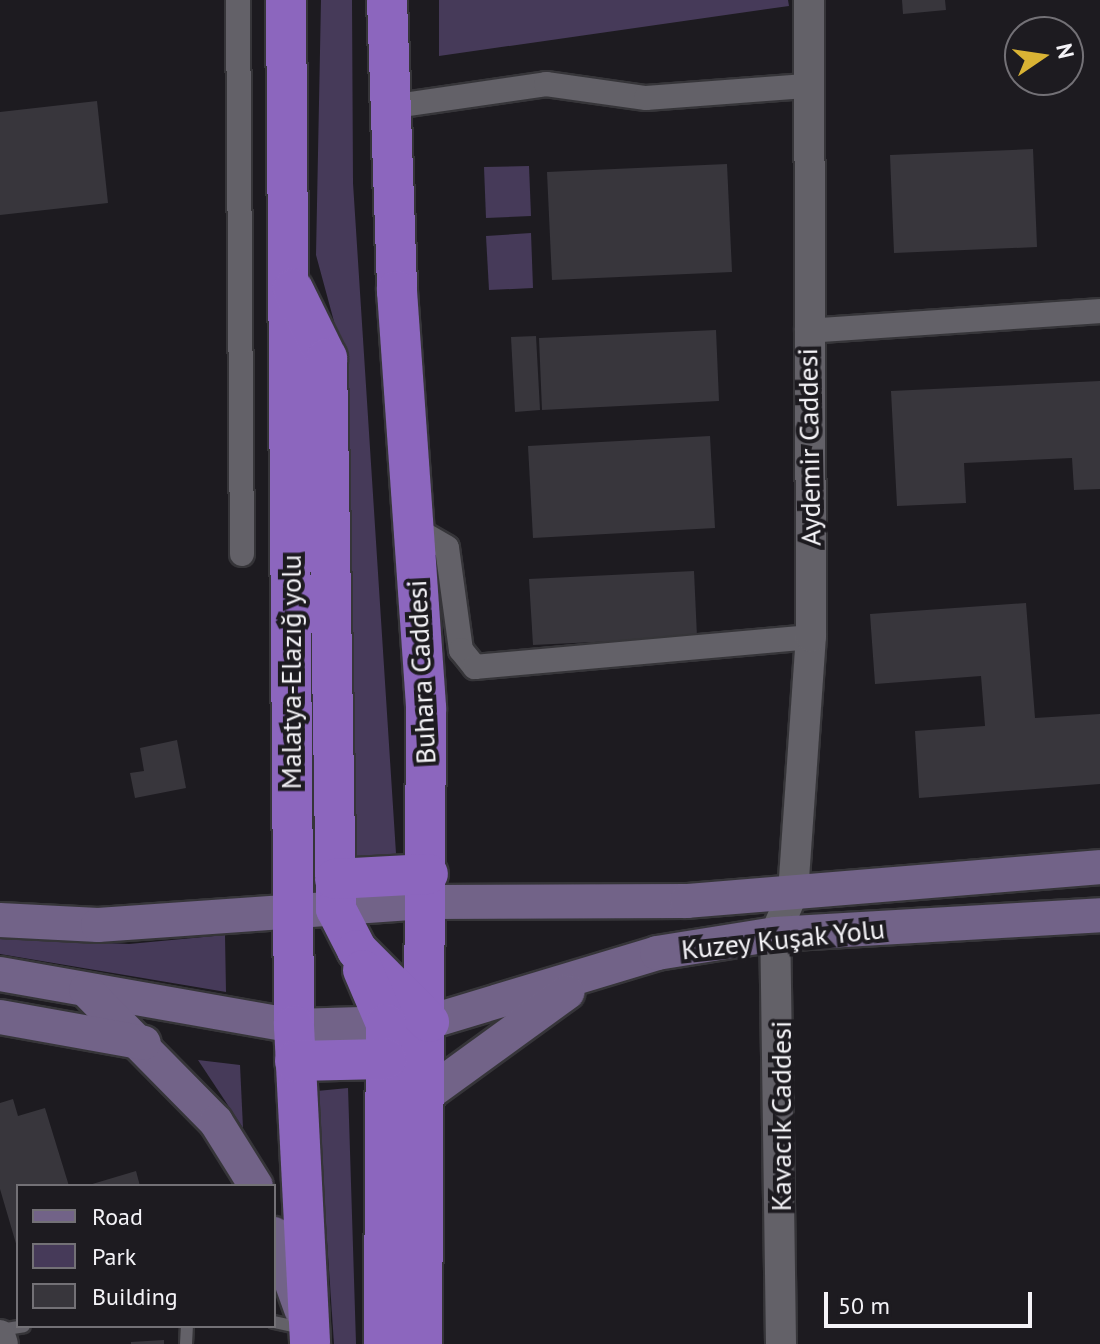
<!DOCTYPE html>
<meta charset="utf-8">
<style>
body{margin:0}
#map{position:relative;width:1100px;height:1344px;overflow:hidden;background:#1d1b20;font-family:"PT Sans",sans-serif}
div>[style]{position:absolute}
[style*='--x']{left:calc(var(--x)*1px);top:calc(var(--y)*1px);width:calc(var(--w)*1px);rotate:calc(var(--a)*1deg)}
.green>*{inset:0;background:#463a59}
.building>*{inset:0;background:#38363c}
.roads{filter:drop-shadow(2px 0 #363539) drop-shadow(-2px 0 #363539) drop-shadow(0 2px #363539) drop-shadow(0 -2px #363539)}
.service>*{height:12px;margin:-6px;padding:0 6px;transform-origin:6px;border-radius:6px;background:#636168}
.minor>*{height:24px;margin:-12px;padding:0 12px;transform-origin:12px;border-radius:12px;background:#636168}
.tertiary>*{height:30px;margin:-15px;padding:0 15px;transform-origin:15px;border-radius:15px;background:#636168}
.secondary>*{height:34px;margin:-17px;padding:0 17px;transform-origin:17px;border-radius:17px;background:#726388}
.trunk>*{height:40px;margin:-20px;padding:0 20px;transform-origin:20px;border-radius:20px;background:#8c66be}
span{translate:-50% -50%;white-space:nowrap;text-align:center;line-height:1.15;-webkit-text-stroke:8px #1d1b20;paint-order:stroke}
.street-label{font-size:28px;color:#f4f3f7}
.legend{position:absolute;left:16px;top:1184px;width:260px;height:144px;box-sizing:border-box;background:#1d1b20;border:2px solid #737176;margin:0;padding:10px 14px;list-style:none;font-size:24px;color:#f4f3f7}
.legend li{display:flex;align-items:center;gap:16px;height:40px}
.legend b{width:40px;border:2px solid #737176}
.north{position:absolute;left:1004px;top:16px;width:80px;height:80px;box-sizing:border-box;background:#1d1b20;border:2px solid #737176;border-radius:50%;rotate:77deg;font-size:22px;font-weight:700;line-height:32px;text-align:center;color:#f4f3f7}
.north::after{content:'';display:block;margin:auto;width:28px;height:36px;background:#d9b334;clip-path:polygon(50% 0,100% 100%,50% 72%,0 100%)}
.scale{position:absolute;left:824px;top:1292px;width:208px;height:36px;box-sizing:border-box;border:4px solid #f4f3f7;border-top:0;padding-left:10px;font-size:24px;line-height:28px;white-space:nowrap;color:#f4f3f7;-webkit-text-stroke:6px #1d1b20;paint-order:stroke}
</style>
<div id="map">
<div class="green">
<div style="clip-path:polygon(321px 0,352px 0,353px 183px,397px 869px,354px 867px,342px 351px,316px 255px)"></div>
<div style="clip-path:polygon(439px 0,788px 0,789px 6px,439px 56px)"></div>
<div style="clip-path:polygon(529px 166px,531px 216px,486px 218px,484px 167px)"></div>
<div style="clip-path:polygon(531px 233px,533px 288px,489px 290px,486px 236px)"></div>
<div style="clip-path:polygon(225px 935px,226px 992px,0 954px,0 939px,129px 944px)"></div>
<div style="clip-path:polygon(198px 1060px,240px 1065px,243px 1128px)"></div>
<div style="clip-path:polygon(348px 1088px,356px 1344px,334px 1344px,317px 1091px)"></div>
</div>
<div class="building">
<div style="clip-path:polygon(902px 0,945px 0,946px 10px,903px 14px)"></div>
<div style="clip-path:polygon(97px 101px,108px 203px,0 215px,0 112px)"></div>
<div style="clip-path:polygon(1033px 149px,1037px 247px,894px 253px,890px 155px)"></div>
<div style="clip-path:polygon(727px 164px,732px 272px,552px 280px,547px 172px)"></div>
<div style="clip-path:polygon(716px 330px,719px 401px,542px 410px,539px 338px)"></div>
<div style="clip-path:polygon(536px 336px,540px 410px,515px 412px,511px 337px)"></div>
<div style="clip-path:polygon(1100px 381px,1100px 489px,1074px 490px,1072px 458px,964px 463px,966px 503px,897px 506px,891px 391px)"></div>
<div style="clip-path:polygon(710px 436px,715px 528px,533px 538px,528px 446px)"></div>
<div style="clip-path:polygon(694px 571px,697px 637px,533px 645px,529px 579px)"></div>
<div style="clip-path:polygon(1026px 603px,1035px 718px,1100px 714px,1100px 784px,919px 798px,915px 731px,985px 726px,981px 676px,875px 684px,870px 614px)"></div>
<div style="clip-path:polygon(177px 740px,186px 788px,135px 798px,130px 773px,144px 771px,140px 748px)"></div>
<div style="clip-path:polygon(13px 1099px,18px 1116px,45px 1108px,69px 1186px,18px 1186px,17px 1247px,0 1189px,0 1103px)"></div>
<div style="clip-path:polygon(136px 1171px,140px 1186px,90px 1186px,89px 1185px)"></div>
<div style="clip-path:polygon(164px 1340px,164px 1344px,131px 1344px,131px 1342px)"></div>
</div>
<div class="roads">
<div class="service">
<div style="--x:274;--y:1322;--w:29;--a:12"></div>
<div style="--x:0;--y:1330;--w:24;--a:-9"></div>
<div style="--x:186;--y:1344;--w:18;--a:-87"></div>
</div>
<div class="minor">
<div style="--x:238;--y:0;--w:554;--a:89.59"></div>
<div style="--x:389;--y:107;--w:159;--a:-8.3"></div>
<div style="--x:546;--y:84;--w:101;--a:8"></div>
<div style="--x:646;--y:98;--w:160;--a:-4.3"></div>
<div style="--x:807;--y:331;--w:294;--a:-3.9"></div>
<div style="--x:413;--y:528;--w:39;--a:30"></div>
<div style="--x:447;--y:548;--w:103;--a:82.2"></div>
<div style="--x:461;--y:650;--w:22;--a:51"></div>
<div style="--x:475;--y:667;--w:337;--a:-5.1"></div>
</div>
<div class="tertiary">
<div style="--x:0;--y:1335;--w:9;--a:72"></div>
<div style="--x:781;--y:1344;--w:410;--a:-90.8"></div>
<div style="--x:775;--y:934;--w:45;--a:-66.3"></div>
<div style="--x:793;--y:893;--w:257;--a:-86"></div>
<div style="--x:811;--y:637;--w:637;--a:-90.18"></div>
</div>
<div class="secondary">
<div style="--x:0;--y:920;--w:98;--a:2.9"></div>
<div style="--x:98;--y:925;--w:331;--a:-4"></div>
<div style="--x:428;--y:902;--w:259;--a:-0.2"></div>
<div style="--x:687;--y:901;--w:414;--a:-4.7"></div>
<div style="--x:0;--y:974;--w:299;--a:10"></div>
<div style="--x:294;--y:1026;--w:135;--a:-1.7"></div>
<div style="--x:429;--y:1022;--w:238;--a:-16.8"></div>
<div style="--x:657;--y:953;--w:120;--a:-9.1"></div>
<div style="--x:775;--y:934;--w:326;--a:-3.3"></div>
<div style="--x:86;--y:990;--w:185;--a:45.4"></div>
<div style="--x:216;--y:1122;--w:75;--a:58"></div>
<div style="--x:0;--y:1017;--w:146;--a:10.2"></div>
<div style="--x:426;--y:1095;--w:175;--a:-36"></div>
<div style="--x:274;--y:1234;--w:80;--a:70.2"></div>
</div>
<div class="trunk">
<div style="--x:286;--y:0;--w:1026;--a:89.55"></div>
<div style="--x:294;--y:1026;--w:318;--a:87.1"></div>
<div style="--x:387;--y:0;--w:291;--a:88"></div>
<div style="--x:397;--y:291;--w:418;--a:86"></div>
<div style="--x:426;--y:708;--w:636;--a:90.36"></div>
<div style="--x:293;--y:289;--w:77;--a:63.8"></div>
<div style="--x:327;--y:358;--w:551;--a:89.06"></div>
<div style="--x:336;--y:909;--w:46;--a:62.9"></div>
<div style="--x:357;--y:950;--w:102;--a:45"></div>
<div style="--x:335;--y:879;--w:93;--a:-3.1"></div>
<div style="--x:363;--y:970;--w:59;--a:66.9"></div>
<div style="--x:386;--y:1024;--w:320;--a:90.4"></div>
<div style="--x:295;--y:1061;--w:91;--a:-1.3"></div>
</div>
</div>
<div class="street-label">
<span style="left:809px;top:447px;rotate:-91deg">Aydemir Caddesi</span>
<span style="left:291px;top:672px;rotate:-90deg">Malatya-Elazığ yolu</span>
<span style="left:421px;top:672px;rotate:-93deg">Buhara Caddesi</span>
<span style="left:783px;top:939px;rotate:-6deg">Kuzey Kuşak Yolu</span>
<span style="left:781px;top:1116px;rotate:-90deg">Kavacık Caddesi</span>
</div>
<ul class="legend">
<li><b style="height:10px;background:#726388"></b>Road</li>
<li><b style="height:22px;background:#463a59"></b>Park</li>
<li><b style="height:22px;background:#38363c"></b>Building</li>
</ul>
<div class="north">N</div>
<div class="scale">50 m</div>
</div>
